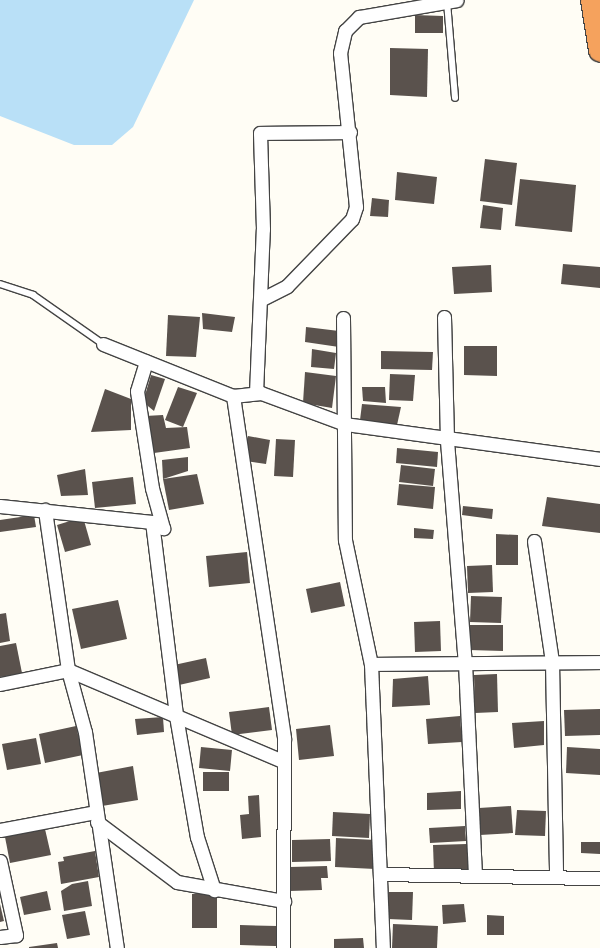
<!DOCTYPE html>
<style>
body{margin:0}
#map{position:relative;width:600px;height:948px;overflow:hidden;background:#fffdf5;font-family:Merriweather,serif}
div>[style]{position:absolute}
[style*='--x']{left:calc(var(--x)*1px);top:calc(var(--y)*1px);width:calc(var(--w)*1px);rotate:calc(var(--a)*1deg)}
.water>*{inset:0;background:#b9e0f7}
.building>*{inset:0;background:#5a524d}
.roads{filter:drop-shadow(1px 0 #444) drop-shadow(-1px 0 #444) drop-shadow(0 1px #444) drop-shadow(0 -1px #444)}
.lane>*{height:6px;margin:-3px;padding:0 3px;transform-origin:3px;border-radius:3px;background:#fff}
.street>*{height:13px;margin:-6.5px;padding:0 6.5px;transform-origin:6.5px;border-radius:6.5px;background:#fff}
.highway>*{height:22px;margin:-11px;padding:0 11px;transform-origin:11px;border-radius:11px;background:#f5a25d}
span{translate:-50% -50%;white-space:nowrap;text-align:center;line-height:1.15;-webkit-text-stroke:4px #fff;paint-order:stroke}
</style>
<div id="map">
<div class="water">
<div style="clip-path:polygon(0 0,194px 0,133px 127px,112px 145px,74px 145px,0 116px)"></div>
</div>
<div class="building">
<div style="clip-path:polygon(415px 15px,443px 16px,443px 33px,415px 33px)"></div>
<div style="clip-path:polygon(390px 48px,428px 49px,427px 97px,390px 95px)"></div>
<div style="clip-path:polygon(485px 159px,517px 163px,512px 205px,480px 201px)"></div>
<div style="clip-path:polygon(397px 172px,437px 177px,434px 204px,395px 200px)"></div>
<div style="clip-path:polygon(520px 179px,576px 185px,572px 232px,515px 226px)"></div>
<div style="clip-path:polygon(372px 198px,389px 200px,388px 217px,370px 216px)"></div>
<div style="clip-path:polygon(483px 205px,503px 208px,501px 230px,480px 228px)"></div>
<div style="clip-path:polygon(563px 264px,600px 267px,600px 288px,561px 284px)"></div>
<div style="clip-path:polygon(491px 265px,492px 292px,454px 294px,452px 267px)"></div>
<div style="clip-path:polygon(202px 313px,235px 317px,232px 332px,203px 329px)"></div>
<div style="clip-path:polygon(168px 315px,200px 317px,196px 357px,166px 356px)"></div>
<div style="clip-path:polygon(306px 327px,339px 331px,339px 347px,305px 342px)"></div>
<div style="clip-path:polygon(464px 346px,497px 346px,497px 376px,464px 375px)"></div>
<div style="clip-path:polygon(312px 349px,336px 353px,334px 369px,311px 367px)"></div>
<div style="clip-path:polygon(381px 351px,433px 352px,432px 370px,381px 369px)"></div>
<div style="clip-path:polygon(305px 372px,336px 376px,332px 408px,303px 403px)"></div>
<div style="clip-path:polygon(390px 374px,415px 375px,413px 401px,389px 400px)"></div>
<div style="clip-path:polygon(151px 375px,165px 379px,154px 411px,143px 402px)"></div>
<div style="clip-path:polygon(178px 387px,197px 393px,183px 427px,165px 420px)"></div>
<div style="clip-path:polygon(362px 387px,385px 387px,386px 403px,363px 401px)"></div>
<div style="clip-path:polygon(105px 389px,131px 399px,131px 430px,91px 432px)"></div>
<div style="clip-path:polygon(362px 404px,401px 407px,397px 425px,360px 420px)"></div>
<div style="clip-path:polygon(163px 415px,166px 428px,187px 427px,190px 448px,154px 453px,145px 416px)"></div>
<div style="clip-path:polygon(248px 436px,270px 440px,266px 464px,245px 461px)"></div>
<div style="clip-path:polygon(276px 439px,295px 440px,293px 477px,274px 476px)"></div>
<div style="clip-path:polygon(397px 448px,438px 452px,437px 467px,396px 463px)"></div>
<div style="clip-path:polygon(188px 457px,188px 471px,163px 479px,162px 460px)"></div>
<div style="clip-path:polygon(401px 465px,435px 469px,433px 486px,399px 482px)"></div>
<div style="clip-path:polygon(85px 469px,88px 495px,61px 496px,57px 475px)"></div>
<div style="clip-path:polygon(197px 474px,204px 504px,169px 510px,163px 479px)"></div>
<div style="clip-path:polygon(133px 477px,136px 504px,95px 508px,92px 482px)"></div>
<div style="clip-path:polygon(399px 484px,435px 487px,433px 509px,397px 505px)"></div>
<div style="clip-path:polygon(547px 497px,600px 504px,600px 533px,542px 526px)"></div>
<div style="clip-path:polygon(463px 506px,493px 509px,492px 519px,462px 515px)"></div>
<div style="clip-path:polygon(34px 515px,36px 527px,0 532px,0 520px)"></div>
<div style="clip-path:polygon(83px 517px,91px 545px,65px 552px,57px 525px)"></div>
<div style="clip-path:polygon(414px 528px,434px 530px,433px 539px,414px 538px)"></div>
<div style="clip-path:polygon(496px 534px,518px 535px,518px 565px,496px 565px)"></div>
<div style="clip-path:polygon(247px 552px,250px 583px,209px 587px,206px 556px)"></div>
<div style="clip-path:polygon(492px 565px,493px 592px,468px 593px,467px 566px)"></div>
<div style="clip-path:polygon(340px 582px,345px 606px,311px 613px,306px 589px)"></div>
<div style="clip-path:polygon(471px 596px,502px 597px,501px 623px,470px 622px)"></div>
<div style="clip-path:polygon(118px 600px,127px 639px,81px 649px,72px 609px)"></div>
<div style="clip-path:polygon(6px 613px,10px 641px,0 643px,0 614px)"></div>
<div style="clip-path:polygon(440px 621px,441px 651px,415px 652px,414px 622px)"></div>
<div style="clip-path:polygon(469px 625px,503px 625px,503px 651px,469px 650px)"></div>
<div style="clip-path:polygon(16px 643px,22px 673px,0 677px,0 646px)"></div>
<div style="clip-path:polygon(206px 658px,210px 678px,179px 685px,174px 665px)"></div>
<div style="clip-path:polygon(497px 674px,498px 712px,475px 713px,474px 675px)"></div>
<div style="clip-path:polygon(428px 676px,430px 705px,392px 707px,393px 679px)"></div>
<div style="clip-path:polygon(269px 707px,272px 730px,232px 735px,229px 712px)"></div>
<div style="clip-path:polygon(600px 709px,600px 735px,565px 736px,564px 710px)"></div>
<div style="clip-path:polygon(460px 716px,462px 742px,428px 744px,426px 719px)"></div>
<div style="clip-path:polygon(163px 717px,164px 732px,137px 735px,135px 719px)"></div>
<div style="clip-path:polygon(544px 721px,544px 745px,514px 748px,512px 723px)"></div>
<div style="clip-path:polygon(330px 725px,334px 756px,299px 760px,296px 729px)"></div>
<div style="clip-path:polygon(76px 726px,83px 755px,45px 763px,39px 734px)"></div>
<div style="clip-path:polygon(36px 738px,41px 764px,7px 770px,2px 744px)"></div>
<div style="clip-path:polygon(201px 747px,232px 750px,230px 771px,199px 768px)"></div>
<div style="clip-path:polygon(567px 747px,600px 749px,600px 775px,566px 773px)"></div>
<div style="clip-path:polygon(133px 766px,138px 800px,102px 806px,96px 773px)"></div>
<div style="clip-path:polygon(203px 772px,229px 772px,229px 791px,203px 791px)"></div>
<div style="clip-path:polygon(461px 791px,461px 809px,427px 810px,427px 793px)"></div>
<div style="clip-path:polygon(259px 795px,261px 837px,242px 839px,240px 815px,249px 814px,248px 796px)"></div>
<div style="clip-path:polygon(511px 806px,513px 833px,480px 835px,479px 808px)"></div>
<div style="clip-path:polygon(517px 810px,546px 811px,545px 836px,515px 835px)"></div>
<div style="clip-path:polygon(333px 812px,370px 814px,369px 838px,332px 836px)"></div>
<div style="clip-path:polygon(465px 826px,466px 841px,430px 843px,429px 828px)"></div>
<div style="clip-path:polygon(45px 829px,51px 855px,10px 863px,5px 837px)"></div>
<div style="clip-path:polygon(336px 838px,376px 840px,375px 869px,335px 867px)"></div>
<div style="clip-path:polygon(330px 839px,331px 861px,292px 862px,292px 840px)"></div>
<div style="clip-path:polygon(581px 842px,600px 842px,600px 854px,581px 853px)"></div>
<div style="clip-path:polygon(467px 844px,469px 871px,434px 873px,433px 845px)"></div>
<div style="clip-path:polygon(95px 851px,99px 877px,61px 884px,58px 862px,64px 861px,63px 857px)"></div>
<div style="clip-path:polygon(327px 866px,328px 878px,321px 878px,322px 890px,290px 891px,290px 867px)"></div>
<div style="clip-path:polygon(88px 881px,92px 906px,64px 911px,61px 891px,72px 884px)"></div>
<div style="clip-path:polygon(47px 891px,51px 910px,24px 915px,20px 897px)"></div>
<div style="clip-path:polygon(389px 892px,413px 892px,412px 920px,388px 919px)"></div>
<div style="clip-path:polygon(192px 894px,217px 894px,217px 928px,192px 928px)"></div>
<div style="clip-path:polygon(0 904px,4px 921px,0 922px)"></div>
<div style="clip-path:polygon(464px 904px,466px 922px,443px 924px,442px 905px)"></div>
<div style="clip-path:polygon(85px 911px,90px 935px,67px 939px,62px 915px)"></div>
<div style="clip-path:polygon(487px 915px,504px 916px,504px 935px,487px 935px)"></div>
<div style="clip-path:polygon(393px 924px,438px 926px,437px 948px,392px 948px)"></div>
<div style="clip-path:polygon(240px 925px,277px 926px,276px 946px,240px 945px)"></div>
<div style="clip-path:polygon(363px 938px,364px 948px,334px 948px,334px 939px)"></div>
<div style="clip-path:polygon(57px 943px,58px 948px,29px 948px,29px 947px)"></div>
</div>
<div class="roads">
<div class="lane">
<div style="--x:447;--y:2;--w:96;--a:85.2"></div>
<div style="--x:0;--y:284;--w:35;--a:18"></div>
<div style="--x:33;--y:295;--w:85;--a:35"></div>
</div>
<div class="street">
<div style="--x:260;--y:300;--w:30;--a:-27"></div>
<div style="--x:287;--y:286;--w:93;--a:-45.9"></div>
<div style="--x:352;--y:219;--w:13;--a:-72"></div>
<div style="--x:356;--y:207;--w:155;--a:-95.9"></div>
<div style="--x:340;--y:53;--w:23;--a:-77"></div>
<div style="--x:345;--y:31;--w:20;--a:-45"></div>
<div style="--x:359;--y:17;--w:99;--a:-9.8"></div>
<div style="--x:444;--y:317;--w:124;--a:88.6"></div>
<div style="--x:447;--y:441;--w:223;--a:85.4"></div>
<div style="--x:465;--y:663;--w:213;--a:87.3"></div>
<div style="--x:343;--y:318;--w:222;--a:89.5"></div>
<div style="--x:345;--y:540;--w:127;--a:78.2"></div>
<div style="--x:371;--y:664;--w:284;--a:87.6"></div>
<div style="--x:103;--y:344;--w:140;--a:21.8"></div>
<div style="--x:233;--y:396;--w:28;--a:-6"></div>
<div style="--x:261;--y:393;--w:90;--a:20.3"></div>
<div style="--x:345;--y:424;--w:257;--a:7.8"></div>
<div style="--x:256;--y:393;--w:164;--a:-87.6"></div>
<div style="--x:263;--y:229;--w:96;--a:-91.8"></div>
<div style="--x:260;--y:133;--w:90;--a:-0.6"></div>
<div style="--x:233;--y:396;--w:346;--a:81.5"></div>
<div style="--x:284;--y:738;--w:210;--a:90.3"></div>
<div style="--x:0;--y:506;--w:153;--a:6"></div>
<div style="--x:152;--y:522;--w:13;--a:29"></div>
<div style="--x:163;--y:528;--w:41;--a:-105.4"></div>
<div style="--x:152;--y:488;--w:98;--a:-98.8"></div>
<div style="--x:137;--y:391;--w:31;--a:-73"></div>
<div style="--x:152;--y:522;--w:195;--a:82.9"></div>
<div style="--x:176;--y:716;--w:123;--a:80.2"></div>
<div style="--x:197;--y:837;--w:56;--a:72.2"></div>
<div style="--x:534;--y:541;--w:122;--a:81.5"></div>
<div style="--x:552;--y:662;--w:215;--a:88.9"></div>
<div style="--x:371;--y:664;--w:229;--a:-0.5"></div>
<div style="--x:68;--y:670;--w:64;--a:74.7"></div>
<div style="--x:85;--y:732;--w:218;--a:81.6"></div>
<div style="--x:68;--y:670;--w:233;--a:23"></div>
<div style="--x:0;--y:684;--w:69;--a:-11.6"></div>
<div style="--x:68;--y:670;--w:162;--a:-98.2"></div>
<div style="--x:97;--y:822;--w:100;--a:36.9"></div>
<div style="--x:177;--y:882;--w:109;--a:10.1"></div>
<div style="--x:0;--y:830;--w:98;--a:-10.6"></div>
<div style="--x:0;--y:861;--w:76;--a:77.8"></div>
<div style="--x:16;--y:935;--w:16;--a:173"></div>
<div style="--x:382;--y:874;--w:218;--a:1.1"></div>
</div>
<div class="highway">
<div style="--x:592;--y:0;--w:51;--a:80.9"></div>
</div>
</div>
</div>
